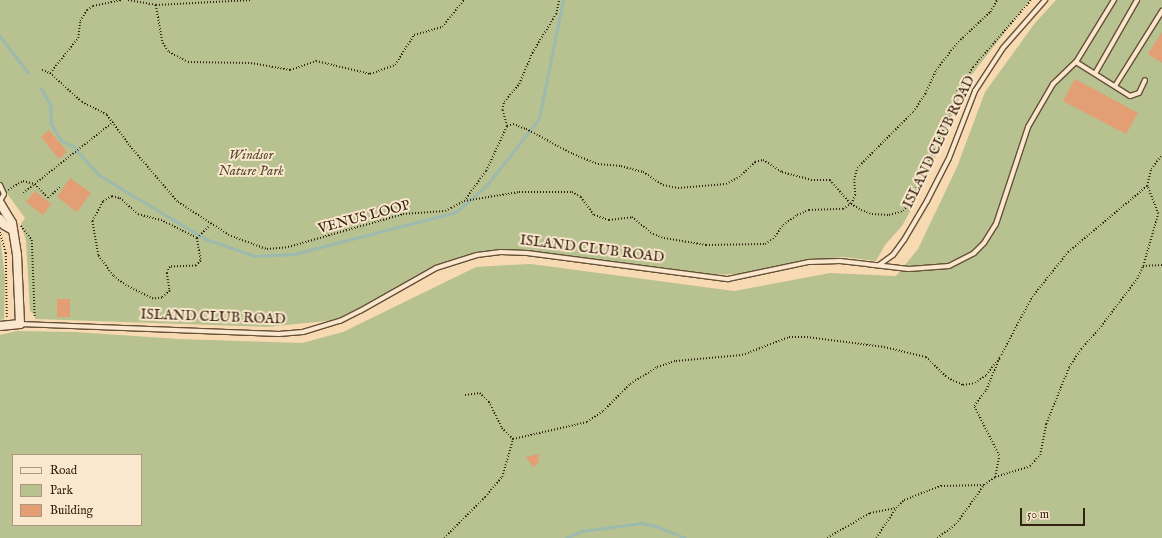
<!DOCTYPE html>
<style>
body{margin:0}
#map{position:relative;width:1162px;height:538px;overflow:hidden;background:#f8dab2;font-family:"IM FELL English",serif}
div>[style]{position:absolute}
[style*='--x']{left:calc(var(--x)*1px);top:calc(var(--y)*1px);width:calc(var(--w)*1px);rotate:calc(var(--a)*1deg)}
.green>*{inset:0;background:#b8c190}
.stream>*{height:2.5px;margin:-1.25px;padding:0 1.25px;transform-origin:1.25px;border-radius:1.25px;background:#9dbaae}
.building>*{inset:0;background:#e39e74}
.path>*{height:1.5px;margin-top:-0.75px;transform-origin:0;background:repeating-linear-gradient(90deg,#342210 0 1px,transparent 0 3px)}
.roads{filter:drop-shadow(1px 0 #655038) drop-shadow(-1px 0 #655038) drop-shadow(0 1px #655038) drop-shadow(0 -1px #655038)}
.lane>*{height:4px;margin:-2px;padding:0 2px;transform-origin:2px;border-radius:2px;background:#fae7cd}
.street>*{height:8px;margin:-4px;padding:0 4px;transform-origin:4px;border-radius:4px;background:#fae7cd}
span{translate:-50% -50%;white-space:nowrap;text-align:center;line-height:1.15;-webkit-text-stroke:4px #fae7cd;paint-order:stroke}
.street-label{font-size:14px;color:#342210}
.park-label{font-size:14px;color:#554a30;font-style:italic}
.legend{position:absolute;left:12px;top:454px;width:130px;height:72px;box-sizing:border-box;background:#fae7cd;border:1px solid #ab9881;margin:0;padding:5px 7px;list-style:none;font-size:12px;color:#342210}
.legend li{display:flex;align-items:center;gap:8px;height:20px}
.legend b{width:20px;border:1px solid #ab9881}
.scale{position:absolute;left:1020px;top:508px;width:65px;height:18px;box-sizing:border-box;border:2px solid #342210;border-top:0;padding-left:5px;font-size:12px;line-height:14px;white-space:nowrap;color:#342210;-webkit-text-stroke:3px #fae7cd;paint-order:stroke}
</style>
<div id="map">
<div class="green">
<div style="clip-path:polygon(0 0,1030px 0,966px 82px,922px 190px,902px 226px,885px 245px,876px 261px,844px 257px,798px 261px,754px 273px,711px 275px,529px 252px,493px 251px,451px 261px,336px 320px,267px 327px,35px 319px,35px 315px,30px 311px,26px 241px,21px 224px,25px 218px,0 184px)"></div>
<div style="clip-path:polygon(evenodd,1056px 0,1162px 0,1162px 538px,0 538px,0 335px,17px 331px,75px 332px,179px 339px,302px 343px,343px 332px,476px 267px,509px 265px,531px 264px,734px 291px,830px 273px,896px 276px,918px 249px,957px 167px,985px 92px,1035px 23px,1056px 0,13px 455px,141px 455px,141px 525px,13px 525px,13px 455px)"></div>
<div style="clip-path:polygon(0 237px,5px 278px,4px 319px,0 320px)"></div>
</div>
<div class="stream">
<div style="--x:0;--y:36;--w:46;--a:52.1"></div>
<div style="--x:41;--y:88;--w:20;--a:60"></div>
<div style="--x:51;--y:105;--w:18;--a:90"></div>
<div style="--x:51;--y:123;--w:20;--a:60"></div>
<div style="--x:61;--y:140;--w:15;--a:28"></div>
<div style="--x:74;--y:147;--w:38;--a:48"></div>
<div style="--x:99;--y:175;--w:125;--a:30.9"></div>
<div style="--x:206;--y:239;--w:52;--a:19.1"></div>
<div style="--x:255;--y:256;--w:39;--a:-3"></div>
<div style="--x:294;--y:254;--w:167;--a:-14.5"></div>
<div style="--x:456;--y:212;--w:40;--a:-41"></div>
<div style="--x:486;--y:186;--w:85;--a:-51.7"></div>
<div style="--x:539;--y:119;--w:121;--a:-78.6"></div>
<div style="--x:566;--y:538;--w:17;--a:-24"></div>
<div style="--x:582;--y:531;--w:60;--a:-7.7"></div>
<div style="--x:641;--y:523;--w:15;--a:11"></div>
<div style="--x:656;--y:526;--w:31;--a:22"></div>
</div>
<div class="building">
<div style="clip-path:polygon(1162px 32px,1162px 63px,1148px 54px)"></div>
<div style="clip-path:polygon(1075px 79px,1138px 113px,1126px 134px,1063px 101px)"></div>
<div style="clip-path:polygon(49px 130px,67px 152px,59px 159px,41px 137px)"></div>
<div style="clip-path:polygon(70px 178px,91px 193px,77px 212px,57px 197px)"></div>
<div style="clip-path:polygon(35px 191px,51px 204px,43px 215px,26px 202px)"></div>
<div style="clip-path:polygon(57px 299px,70px 299px,70px 317px,57px 317px)"></div>
<div style="clip-path:polygon(539px 454px,538px 463px,533px 467px,526px 457px)"></div>
</div>
<div class="path">
<div style="--x:128;--y:0;--w:28;--a:10"></div>
<div style="--x:156;--y:5;--w:96;--a:-3"></div>
<div style="--x:156;--y:5;--w:39;--a:80"></div>
<div style="--x:163;--y:43;--w:11;--a:56"></div>
<div style="--x:169;--y:52;--w:21;--a:28"></div>
<div style="--x:188;--y:62;--w:63;--a:0.9"></div>
<div style="--x:251;--y:63;--w:40;--a:10"></div>
<div style="--x:290;--y:70;--w:28;--a:-19"></div>
<div style="--x:316;--y:61;--w:56;--a:13.5"></div>
<div style="--x:370;--y:74;--w:27;--a:-20"></div>
<div style="--x:395;--y:65;--w:36;--a:-58"></div>
<div style="--x:414;--y:35;--w:29;--a:-16"></div>
<div style="--x:442;--y:27;--w:35;--a:-51"></div>
<div style="--x:42;--y:70;--w:9;--a:21"></div>
<div style="--x:50;--y:73;--w:43;--a:42.2"></div>
<div style="--x:82;--y:102;--w:28;--a:27"></div>
<div style="--x:107;--y:115;--w:39;--a:53"></div>
<div style="--x:130;--y:146;--w:74;--a:49.4"></div>
<div style="--x:178;--y:202;--w:63;--a:32.7"></div>
<div style="--x:231;--y:236;--w:38;--a:20"></div>
<div style="--x:267;--y:249;--w:21;--a:-5"></div>
<div style="--x:288;--y:247;--w:120;--a:-16"></div>
<div style="--x:403;--y:214;--w:42;--a:-4.1"></div>
<div style="--x:445;--y:211;--w:7;--a:-27"></div>
<div style="--x:451;--y:208;--w:15;--a:-28"></div>
<div style="--x:464;--y:201;--w:37;--a:-54"></div>
<div style="--x:486;--y:171;--w:50;--a:-65"></div>
<div style="--x:50;--y:73;--w:45;--a:-51.3"></div>
<div style="--x:78;--y:38;--w:17;--a:-83"></div>
<div style="--x:80;--y:21;--w:13;--a:-58"></div>
<div style="--x:87;--y:10;--w:7;--a:-34"></div>
<div style="--x:93;--y:6;--w:29;--a:-12"></div>
<div style="--x:507;--y:126;--w:6;--a:-18"></div>
<div style="--x:513;--y:124;--w:14;--a:21"></div>
<div style="--x:526;--y:129;--w:53;--a:28"></div>
<div style="--x:573;--y:154;--w:27;--a:22"></div>
<div style="--x:598;--y:164;--w:23;--a:5"></div>
<div style="--x:621;--y:166;--w:23;--a:15"></div>
<div style="--x:643;--y:172;--w:24;--a:33"></div>
<div style="--x:663;--y:185;--w:15;--a:11"></div>
<div style="--x:678;--y:188;--w:48;--a:-4.8"></div>
<div style="--x:726;--y:184;--w:15;--a:-28"></div>
<div style="--x:739;--y:177;--w:22;--a:-43"></div>
<div style="--x:755;--y:162;--w:8;--a:-14"></div>
<div style="--x:763;--y:160;--w:22;--a:32"></div>
<div style="--x:782;--y:172;--w:30;--a:15"></div>
<div style="--x:811;--y:180;--w:19;--a:0"></div>
<div style="--x:830;--y:180;--w:32;--a:49"></div>
<div style="--x:851;--y:204;--w:12;--a:31"></div>
<div style="--x:861;--y:210;--w:12;--a:20"></div>
<div style="--x:872;--y:214;--w:17;--a:3"></div>
<div style="--x:889;--y:215;--w:15;--a:-16"></div>
<div style="--x:903;--y:211;--w:11;--a:-52"></div>
<div style="--x:910;--y:202;--w:94;--a:-65.4"></div>
<div style="--x:949;--y:117;--w:28;--a:-73"></div>
<div style="--x:957;--y:90;--w:28;--a:-55"></div>
<div style="--x:973;--y:67;--w:89;--a:-49.1"></div>
<div style="--x:507;--y:126;--w:17;--a:-107"></div>
<div style="--x:502;--y:110;--w:8;--a:-76"></div>
<div style="--x:504;--y:102;--w:23;--a:-50"></div>
<div style="--x:519;--y:84;--w:34;--a:-67"></div>
<div style="--x:532;--y:53;--w:46;--a:-58.4"></div>
<div style="--x:556;--y:14;--w:14;--a:-78"></div>
<div style="--x:8;--y:190;--w:17;--a:-31"></div>
<div style="--x:23;--y:181;--w:12;--a:14"></div>
<div style="--x:35;--y:184;--w:19;--a:47"></div>
<div style="--x:48;--y:198;--w:16;--a:-43"></div>
<div style="--x:23;--y:193;--w:115;--a:-38.3"></div>
<div style="--x:112;--y:196;--w:8;--a:14"></div>
<div style="--x:120;--y:198;--w:24;--a:42"></div>
<div style="--x:138;--y:214;--w:24;--a:15"></div>
<div style="--x:161;--y:220;--w:40;--a:26.6"></div>
<div style="--x:197;--y:238;--w:23;--a:80"></div>
<div style="--x:201;--y:261;--w:7;--a:135"></div>
<div style="--x:196;--y:266;--w:26;--a:178"></div>
<div style="--x:170;--y:267;--w:7;--a:117"></div>
<div style="--x:167;--y:273;--w:18;--a:81"></div>
<div style="--x:170;--y:291;--w:11;--a:139"></div>
<div style="--x:162;--y:298;--w:9;--a:174"></div>
<div style="--x:153;--y:299;--w:30;--a:-154"></div>
<div style="--x:126;--y:286;--w:16;--a:-142"></div>
<div style="--x:113;--y:276;--w:26;--a:-126"></div>
<div style="--x:98;--y:255;--w:35;--a:-100"></div>
<div style="--x:92;--y:221;--w:23;--a:-61"></div>
<div style="--x:103;--y:201;--w:10;--a:-29"></div>
<div style="--x:464;--y:201;--w:56;--a:-9.3"></div>
<div style="--x:519;--y:192;--w:53;--a:0"></div>
<div style="--x:572;--y:192;--w:10;--a:29"></div>
<div style="--x:581;--y:197;--w:22;--a:54"></div>
<div style="--x:594;--y:215;--w:16;--a:18"></div>
<div style="--x:609;--y:220;--w:23;--a:-7"></div>
<div style="--x:632;--y:217;--w:27;--a:39"></div>
<div style="--x:653;--y:234;--w:12;--a:20"></div>
<div style="--x:664;--y:238;--w:43;--a:9.5"></div>
<div style="--x:706;--y:245;--w:59;--a:-1"></div>
<div style="--x:765;--y:244;--w:9;--a:-32"></div>
<div style="--x:773;--y:239;--w:17;--a:-54"></div>
<div style="--x:783;--y:225;--w:17;--a:-36"></div>
<div style="--x:797;--y:215;--w:13;--a:-23"></div>
<div style="--x:809;--y:210;--w:34;--a:-2"></div>
<div style="--x:843;--y:209;--w:9;--a:-32"></div>
<div style="--x:851;--y:204;--w:10;--a:-66"></div>
<div style="--x:855;--y:195;--w:15;--a:-94"></div>
<div style="--x:854;--y:180;--w:12;--a:-76"></div>
<div style="--x:857;--y:168;--w:79;--a:-45"></div>
<div style="--x:913;--y:112;--w:22;--a:-56"></div>
<div style="--x:925;--y:94;--w:26;--a:-65"></div>
<div style="--x:936;--y:70;--w:33;--a:-52"></div>
<div style="--x:956;--y:44;--w:47;--a:-43.3"></div>
<div style="--x:990;--y:12;--w:14;--a:-60"></div>
<div style="--x:21;--y:226;--w:18;--a:52"></div>
<div style="--x:32;--y:240;--w:78;--a:87.8"></div>
<div style="--x:0;--y:232;--w:22;--a:74"></div>
<div style="--x:6;--y:253;--w:64;--a:89.1"></div>
<div style="--x:197;--y:238;--w:18;--a:-45"></div>
<div style="--x:1143;--y:266;--w:19;--a:-3"></div>
<div style="--x:1001;--y:355;--w:66;--a:-61.9"></div>
<div style="--x:1032;--y:297;--w:58;--a:-51.3"></div>
<div style="--x:1068;--y:252;--w:103;--a:-39.9"></div>
<div style="--x:1147;--y:186;--w:17;--a:-77"></div>
<div style="--x:1151;--y:169;--w:18;--a:-52"></div>
<div style="--x:465;--y:395;--w:15;--a:-8"></div>
<div style="--x:480;--y:393;--w:13;--a:45"></div>
<div style="--x:489;--y:402;--w:29;--a:63"></div>
<div style="--x:502;--y:428;--w:16;--a:45"></div>
<div style="--x:995;--y:477;--w:21;--a:-79"></div>
<div style="--x:999;--y:456;--w:56;--a:-116.6"></div>
<div style="--x:974;--y:406;--w:20;--a:-53"></div>
<div style="--x:986;--y:390;--w:34;--a:-67"></div>
<div style="--x:444;--y:538;--w:58;--a:-45"></div>
<div style="--x:485;--y:497;--w:26;--a:-50"></div>
<div style="--x:502;--y:477;--w:40;--a:-74"></div>
<div style="--x:513;--y:439;--w:76;--a:-12.9"></div>
<div style="--x:587;--y:422;--w:19;--a:-35"></div>
<div style="--x:603;--y:411;--w:38;--a:-45"></div>
<div style="--x:630;--y:384;--w:32;--a:-32"></div>
<div style="--x:657;--y:367;--w:20;--a:-18"></div>
<div style="--x:676;--y:361;--w:66;--a:-5.2"></div>
<div style="--x:742;--y:355;--w:50;--a:-21"></div>
<div style="--x:789;--y:337;--w:18;--a:0"></div>
<div style="--x:807;--y:337;--w:78;--a:7.4"></div>
<div style="--x:884;--y:347;--w:43;--a:13.4"></div>
<div style="--x:926;--y:357;--w:30;--a:44"></div>
<div style="--x:948;--y:378;--w:17;--a:25"></div>
<div style="--x:963;--y:385;--w:12;--a:-9"></div>
<div style="--x:975;--y:383;--w:14;--a:-36"></div>
<div style="--x:986;--y:375;--w:24;--a:-52"></div>
<div style="--x:827;--y:538;--w:50;--a:-30.2"></div>
<div style="--x:870;--y:513;--w:26;--a:-11"></div>
<div style="--x:876;--y:538;--w:36;--a:-56"></div>
<div style="--x:896;--y:508;--w:11;--a:-45"></div>
<div style="--x:904;--y:500;--w:40;--a:-21"></div>
<div style="--x:941;--y:486;--w:43;--a:-1.3"></div>
<div style="--x:937;--y:538;--w:24;--a:-36"></div>
<div style="--x:956;--y:524;--w:48;--a:-54.3"></div>
<div style="--x:984;--y:485;--w:14;--a:-36"></div>
<div style="--x:995;--y:477;--w:37;--a:-17"></div>
<div style="--x:1030;--y:466;--w:15;--a:-48"></div>
<div style="--x:1040;--y:455;--w:32;--a:-79"></div>
<div style="--x:1046;--y:424;--w:61;--a:-68"></div>
<div style="--x:1069;--y:367;--w:22;--a:-56"></div>
<div style="--x:1081;--y:349;--w:27;--a:-48"></div>
<div style="--x:1099;--y:329;--w:63;--a:-52.8"></div>
<div style="--x:1137;--y:279;--w:14;--a:-65"></div>
<div style="--x:1143;--y:266;--w:54;--a:-73.9"></div>
<div style="--x:1158;--y:214;--w:30;--a:-111"></div>
</div>
<div class="roads">
<div class="lane">
<div style="--x:1076;--y:62;--w:64;--a:32.2"></div>
<div style="--x:1130;--y:96;--w:9;--a:-18"></div>
<div style="--x:1139;--y:93;--w:14;--a:-65"></div>
<div style="--x:1096;--y:72;--w:83;--a:-60.3"></div>
<div style="--x:1115;--y:86;--w:89;--a:-57.9"></div>
<div style="--x:0;--y:185;--w:10;--a:66"></div>
<div style="--x:4;--y:194;--w:8;--a:120"></div>
<div style="--x:879;--y:265;--w:17;--a:-36"></div>
<div style="--x:893;--y:255;--w:19;--a:-54"></div>
<div style="--x:904;--y:240;--w:45;--a:-59.5"></div>
<div style="--x:927;--y:201;--w:48;--a:-62.9"></div>
<div style="--x:949;--y:158;--w:72;--a:-68.8"></div>
<div style="--x:975;--y:91;--w:51;--a:-56.9"></div>
<div style="--x:1003;--y:48;--w:64;--a:-48.8"></div>
<div style="--x:20;--y:324;--w:259;--a:2.2"></div>
<div style="--x:279;--y:334;--w:24;--a:-5"></div>
<div style="--x:303;--y:332;--w:39;--a:-17"></div>
<div style="--x:340;--y:321;--w:22;--a:-27"></div>
<div style="--x:360;--y:311;--w:87;--a:-29.5"></div>
<div style="--x:436;--y:268;--w:43;--a:-17.6"></div>
<div style="--x:477;--y:255;--w:24;--a:-7"></div>
<div style="--x:501;--y:252;--w:26;--a:2"></div>
<div style="--x:527;--y:253;--w:203;--a:7.4"></div>
<div style="--x:728;--y:279;--w:83;--a:-11.9"></div>
<div style="--x:809;--y:262;--w:31;--a:-2"></div>
<div style="--x:840;--y:261;--w:69;--a:6.6"></div>
<div style="--x:909;--y:269;--w:40;--a:-4.3"></div>
<div style="--x:949;--y:266;--w:28;--a:-27"></div>
<div style="--x:974;--y:253;--w:14;--a:-45"></div>
<div style="--x:984;--y:243;--w:22;--a:-58"></div>
<div style="--x:996;--y:224;--w:102;--a:-71.7"></div>
<div style="--x:1028;--y:127;--w:50;--a:-59.8"></div>
<div style="--x:1053;--y:84;--w:32;--a:-44"></div>
<div style="--x:1076;--y:62;--w:73;--a:-58.5"></div>
</div>
<div class="street">
<div style="--x:0;--y:203;--w:23;--a:59"></div>
<div style="--x:12;--y:223;--w:32;--a:81"></div>
<div style="--x:17;--y:255;--w:69;--a:87.5"></div>
<div style="--x:20;--y:324;--w:20;--a:174"></div>
<div style="--x:0;--y:219;--w:7;--a:56"></div>
<div style="--x:4;--y:225;--w:8;--a:30"></div>
</div>
</div>
<div class="street-label">
<span style="left:939px;top:142px;rotate:-64deg">ISLAND CLUB ROAD</span>
<span style="left:364px;top:217px;rotate:-15deg">VENUS LOOP</span>
<span style="left:592px;top:249px;rotate:7deg">ISLAND CLUB ROAD</span>
<span style="left:213px;top:317px;rotate:2deg">ISLAND CLUB ROAD</span>
</div>
<div class="park-label">
<span style="left:251px;top:163px">Windsor<br>Nature Park</span>
</div>
<ul class="legend">
<li><b style="height:5px;background:#fae7cd"></b>Road</li>
<li><b style="height:11px;background:#b8c190"></b>Park</li>
<li><b style="height:11px;background:#e39e74"></b>Building</li>
</ul>
<div class="scale">50 m</div>
</div>
